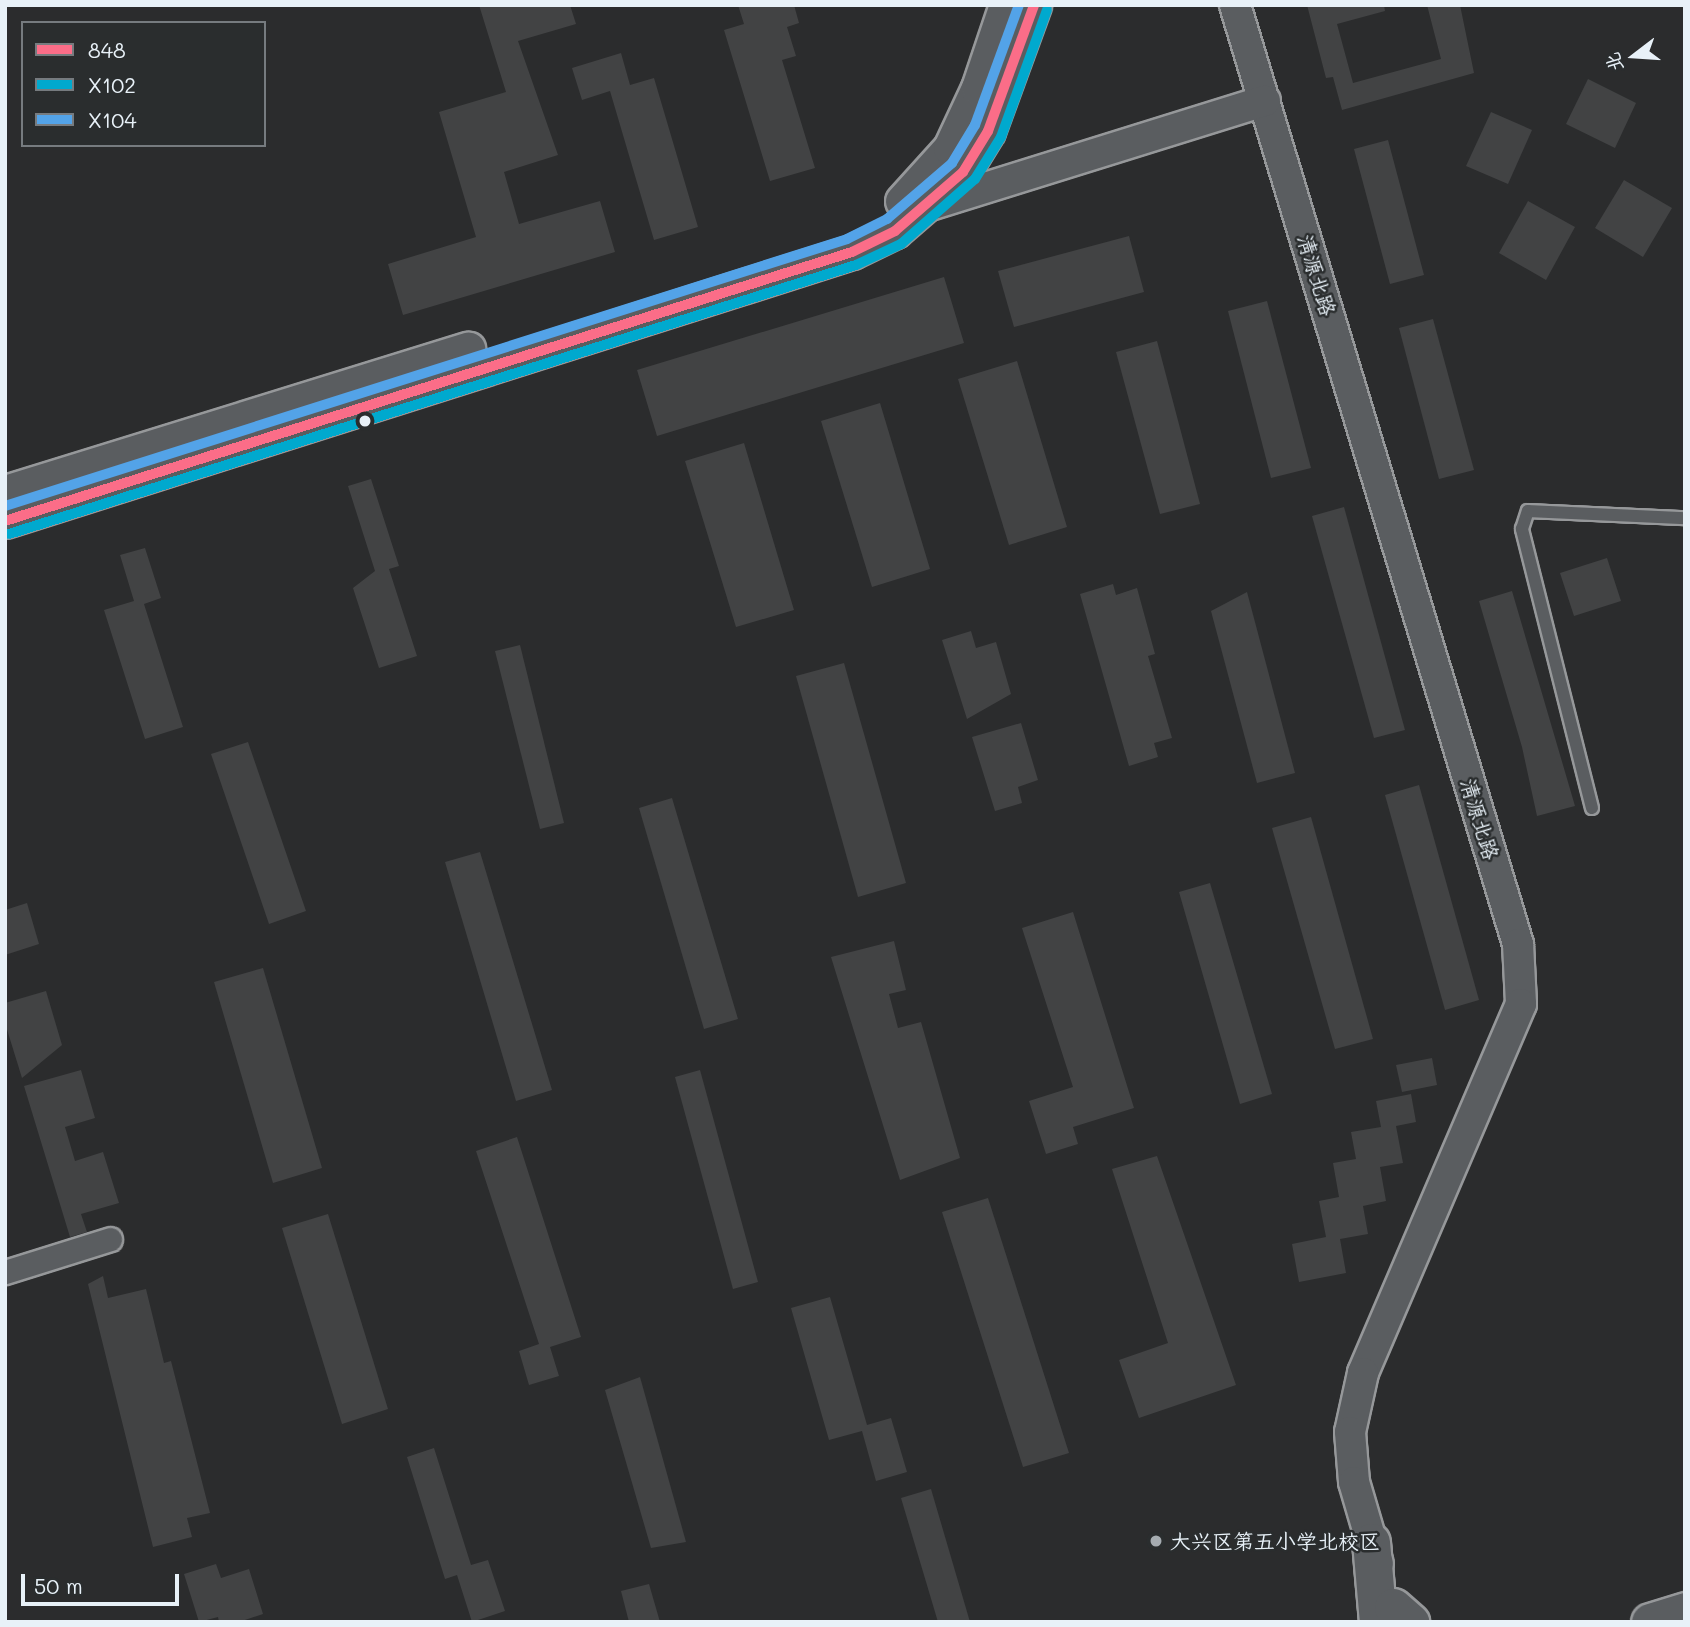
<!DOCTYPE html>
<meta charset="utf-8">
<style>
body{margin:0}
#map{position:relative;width:1690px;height:1627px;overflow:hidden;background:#2b2c2d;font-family:Mali,"LXGW WenKai TC",sans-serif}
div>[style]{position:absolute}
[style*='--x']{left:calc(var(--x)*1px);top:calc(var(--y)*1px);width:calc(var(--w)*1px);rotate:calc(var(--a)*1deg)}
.building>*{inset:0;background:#424344}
.roads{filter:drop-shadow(2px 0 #96989a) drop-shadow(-2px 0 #96989a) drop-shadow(0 2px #96989a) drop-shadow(0 -2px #96989a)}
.service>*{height:12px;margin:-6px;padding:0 6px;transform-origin:6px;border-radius:6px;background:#5a5d60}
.minor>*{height:23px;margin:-11.5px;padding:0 11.5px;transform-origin:11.5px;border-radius:11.5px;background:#5a5d60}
.tertiary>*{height:30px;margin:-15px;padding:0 15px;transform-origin:15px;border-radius:15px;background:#5a5d60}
.secondary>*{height:33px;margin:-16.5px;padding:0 16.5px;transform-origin:16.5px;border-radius:16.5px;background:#5a5d60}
.primary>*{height:37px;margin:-18.5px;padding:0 18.5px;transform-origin:18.5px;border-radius:18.5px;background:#5a5d60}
.bus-1>*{height:10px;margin:-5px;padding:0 5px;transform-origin:5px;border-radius:5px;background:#fb6d88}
.bus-2>*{height:10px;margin:-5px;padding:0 5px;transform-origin:5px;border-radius:5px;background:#00a9ce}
.bus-3>*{height:10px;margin:-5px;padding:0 5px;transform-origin:5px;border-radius:5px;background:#53a3e8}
.dots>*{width:19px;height:19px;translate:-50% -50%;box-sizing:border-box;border:4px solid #2a2d2e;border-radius:50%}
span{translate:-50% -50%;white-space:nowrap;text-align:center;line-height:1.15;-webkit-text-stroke:5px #2a2d2e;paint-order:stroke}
.street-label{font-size:21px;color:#e8f1f8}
.poi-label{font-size:21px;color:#e8f1f8}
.left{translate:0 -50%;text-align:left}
.frame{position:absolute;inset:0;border:7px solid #e8f1f8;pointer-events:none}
.legend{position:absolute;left:21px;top:21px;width:245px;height:126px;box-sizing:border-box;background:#2a2d2e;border:2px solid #767b7f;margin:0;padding:9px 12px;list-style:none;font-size:21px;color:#e8f1f8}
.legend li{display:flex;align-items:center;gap:14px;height:35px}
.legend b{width:35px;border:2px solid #767b7f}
.north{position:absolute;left:1599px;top:21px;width:70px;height:70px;-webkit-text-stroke:5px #2a2d2e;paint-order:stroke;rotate:253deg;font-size:19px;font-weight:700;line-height:28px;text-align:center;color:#e8f1f8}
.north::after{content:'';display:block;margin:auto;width:24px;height:32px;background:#e8f1f8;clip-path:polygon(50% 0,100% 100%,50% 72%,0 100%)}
.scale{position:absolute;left:21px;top:1574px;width:158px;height:32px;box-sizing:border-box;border:4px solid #e8f1f8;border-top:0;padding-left:9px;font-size:21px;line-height:24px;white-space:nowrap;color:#e8f1f8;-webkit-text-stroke:5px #2a2d2e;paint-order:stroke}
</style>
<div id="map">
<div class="building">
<div style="clip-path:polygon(479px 5px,570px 5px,576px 24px,518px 41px,558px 155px,504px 172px,519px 224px,600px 201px,615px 252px,403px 315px,388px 264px,476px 237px,439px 112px,506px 92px)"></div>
<div style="clip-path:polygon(738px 5px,794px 5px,799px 23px,787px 27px,796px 56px,782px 60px,815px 168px,770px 181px,724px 30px,744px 24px)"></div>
<div style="clip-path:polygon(1307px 5px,1384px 5px,1385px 11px,1337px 24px,1353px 83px,1441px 59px,1427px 5px,1460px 5px,1474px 73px,1342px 110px,1333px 77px,1326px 78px)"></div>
<div style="clip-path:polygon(621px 53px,630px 85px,654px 78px,698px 227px,654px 240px,610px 91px,582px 100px,572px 68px)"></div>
<div style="clip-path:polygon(1588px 79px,1636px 103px,1615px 148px,1566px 124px)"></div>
<div style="clip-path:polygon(1491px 112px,1532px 130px,1508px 184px,1466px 166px)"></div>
<div style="clip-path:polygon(1388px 140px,1424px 275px,1390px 284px,1354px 149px)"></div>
<div style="clip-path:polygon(1624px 180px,1672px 208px,1643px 257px,1595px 228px)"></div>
<div style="clip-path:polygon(1528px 201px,1575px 227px,1546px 280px,1499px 253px)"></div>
<div style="clip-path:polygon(1129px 236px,1144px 292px,1014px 327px,998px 271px)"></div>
<div style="clip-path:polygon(944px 277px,964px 343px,657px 436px,637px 370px)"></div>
<div style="clip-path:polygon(1267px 301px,1311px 468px,1271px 478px,1228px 311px)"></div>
<div style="clip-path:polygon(1433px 319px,1474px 470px,1439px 479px,1399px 328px)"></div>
<div style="clip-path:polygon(1157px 341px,1200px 504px,1160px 514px,1116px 352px)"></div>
<div style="clip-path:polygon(1017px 361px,1067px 527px,1009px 545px,958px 379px)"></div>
<div style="clip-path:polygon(880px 403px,930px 569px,872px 587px,821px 421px)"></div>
<div style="clip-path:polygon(744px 443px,794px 610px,736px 627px,685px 461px)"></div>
<div style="clip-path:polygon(371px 479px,399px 566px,389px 569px,417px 656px,379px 668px,353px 588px,375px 571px,348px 486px)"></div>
<div style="clip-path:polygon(1344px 507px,1405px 730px,1374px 738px,1312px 516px)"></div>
<div style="clip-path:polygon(145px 548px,161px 598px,144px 604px,183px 727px,145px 739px,104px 610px,134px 601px,120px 555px)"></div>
<div style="clip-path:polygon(1607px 558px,1621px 601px,1574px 616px,1560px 573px)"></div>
<div style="clip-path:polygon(1113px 584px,1116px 595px,1137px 588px,1155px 654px,1148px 656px,1172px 738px,1154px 743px,1158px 757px,1129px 766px,1080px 594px)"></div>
<div style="clip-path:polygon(1512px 591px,1575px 806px,1537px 816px,1522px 747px,1479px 601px)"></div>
<div style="clip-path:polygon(1247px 592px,1295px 773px,1257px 783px,1211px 611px)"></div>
<div style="clip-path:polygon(971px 631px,976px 648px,996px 642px,1011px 694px,967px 719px,942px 640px)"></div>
<div style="clip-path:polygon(520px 645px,564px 823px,540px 829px,495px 651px)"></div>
<div style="clip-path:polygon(844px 663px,906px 883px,858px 897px,796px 676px)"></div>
<div style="clip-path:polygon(1021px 723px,1038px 780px,1018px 787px,1022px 803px,995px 811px,972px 737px)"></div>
<div style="clip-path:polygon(248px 742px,306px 911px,269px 924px,211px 754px)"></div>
<div style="clip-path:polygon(1419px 785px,1479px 1000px,1445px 1010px,1385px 795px)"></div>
<div style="clip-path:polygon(672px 798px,738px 1019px,704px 1029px,639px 808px)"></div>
<div style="clip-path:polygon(1311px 817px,1373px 1039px,1335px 1049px,1272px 828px)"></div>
<div style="clip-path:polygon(480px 852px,552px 1090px,516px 1101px,445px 862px)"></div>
<div style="clip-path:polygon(1210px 883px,1272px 1094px,1240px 1104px,1179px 892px)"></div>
<div style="clip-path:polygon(27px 903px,39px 944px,5px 955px,5px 910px)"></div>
<div style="clip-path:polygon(1073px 912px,1134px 1108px,1073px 1127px,1078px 1144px,1046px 1154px,1029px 1101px,1073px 1087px,1022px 928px)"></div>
<div style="clip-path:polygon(894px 941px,906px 990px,889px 994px,898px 1028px,921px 1022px,960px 1158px,900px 1180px,831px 957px)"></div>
<div style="clip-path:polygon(263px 968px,322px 1168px,273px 1183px,214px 982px)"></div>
<div style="clip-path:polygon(46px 991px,62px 1045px,22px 1078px,5px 1023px,5px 1003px)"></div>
<div style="clip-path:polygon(1432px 1058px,1437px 1085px,1402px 1092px,1396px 1065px)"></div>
<div style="clip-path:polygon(81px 1070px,95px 1118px,65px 1127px,75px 1161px,103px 1152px,119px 1203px,81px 1214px,87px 1232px,70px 1237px,24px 1086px)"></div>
<div style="clip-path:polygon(700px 1070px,758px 1282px,733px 1289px,675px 1077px)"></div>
<div style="clip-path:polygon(1411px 1094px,1416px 1122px,1396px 1126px,1403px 1163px,1380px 1167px,1386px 1201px,1363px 1206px,1368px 1234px,1340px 1239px,1346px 1273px,1299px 1282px,1292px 1244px,1326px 1237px,1319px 1201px,1339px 1197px,1333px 1163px,1356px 1159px,1351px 1132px,1381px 1127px,1376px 1101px)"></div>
<div style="clip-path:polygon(517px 1137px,581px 1337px,550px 1347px,559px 1376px,529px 1385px,519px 1351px,539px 1344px,476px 1151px)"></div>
<div style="clip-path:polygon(1157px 1156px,1236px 1385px,1139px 1418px,1119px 1360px,1168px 1343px,1112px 1169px)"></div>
<div style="clip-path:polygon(988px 1198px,1069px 1453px,1023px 1467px,942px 1212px)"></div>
<div style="clip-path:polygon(328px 1214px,388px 1409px,342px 1424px,282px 1228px)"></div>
<div style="clip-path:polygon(103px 1276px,108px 1298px,146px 1289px,164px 1363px,171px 1361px,210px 1513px,187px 1518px,192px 1537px,153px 1547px,88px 1284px)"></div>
<div style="clip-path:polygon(830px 1297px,867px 1425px,891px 1418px,907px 1472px,876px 1481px,862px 1431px,829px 1440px,791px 1308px)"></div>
<div style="clip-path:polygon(640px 1377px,686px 1542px,651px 1548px,605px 1390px)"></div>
<div style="clip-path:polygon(434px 1448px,471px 1565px,488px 1560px,505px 1611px,472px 1622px,457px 1575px,445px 1579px,407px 1457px)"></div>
<div style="clip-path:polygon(931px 1489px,970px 1622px,938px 1622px,901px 1498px)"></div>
<div style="clip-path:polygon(216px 1564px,221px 1578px,249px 1569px,263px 1614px,239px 1622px,219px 1622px,218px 1617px,199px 1622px,184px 1574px)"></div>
<div style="clip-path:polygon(649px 1584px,660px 1622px,629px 1622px,621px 1591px)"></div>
</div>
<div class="roads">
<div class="service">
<div style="--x:1592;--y:808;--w:288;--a:-104.1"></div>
<div style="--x:1522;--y:529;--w:19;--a:-72"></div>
<div style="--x:1528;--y:511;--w:157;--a:2.6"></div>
</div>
<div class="minor">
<div style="--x:5;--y:1272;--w:110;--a:-17.4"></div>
</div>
<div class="tertiary">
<div style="--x:1235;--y:5;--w:981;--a:73.23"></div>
<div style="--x:1518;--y:944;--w:60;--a:87.1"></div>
<div style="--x:1521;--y:1004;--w:401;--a:113.2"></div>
<div style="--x:1363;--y:1373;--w:60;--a:102.4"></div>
<div style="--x:1350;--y:1432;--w:50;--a:85.4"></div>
<div style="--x:1354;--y:1482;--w:85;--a:73.7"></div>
<div style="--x:927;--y:206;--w:354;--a:-17.3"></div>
</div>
<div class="secondary">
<div style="--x:902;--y:201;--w:72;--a:-47.8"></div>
<div style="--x:950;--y:148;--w:66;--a:-65"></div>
<div style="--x:978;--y:88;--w:88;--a:-71.4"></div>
<div style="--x:5;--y:492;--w:485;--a:-17.2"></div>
<div style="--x:5;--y:521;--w:889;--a:-17.62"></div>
<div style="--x:852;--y:252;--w:48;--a:-26"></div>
<div style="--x:895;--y:231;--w:90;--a:-40.9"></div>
<div style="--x:963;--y:172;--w:48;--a:-58.6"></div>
<div style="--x:988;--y:131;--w:134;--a:-69.9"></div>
</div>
<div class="primary">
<div style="--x:1371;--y:1542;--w:80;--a:85"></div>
<div style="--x:1393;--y:1607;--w:23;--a:41"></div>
<div style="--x:1650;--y:1622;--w:37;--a:-17"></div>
</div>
</div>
<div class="bus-1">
<div style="--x:5;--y:521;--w:889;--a:-17.62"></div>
<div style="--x:852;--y:252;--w:48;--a:-26"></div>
<div style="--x:895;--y:231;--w:90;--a:-40.9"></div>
<div style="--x:963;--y:172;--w:48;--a:-58.6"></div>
<div style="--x:988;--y:131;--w:134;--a:-69.9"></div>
</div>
<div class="bus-2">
<div style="--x:9;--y:534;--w:889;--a:-17.62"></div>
<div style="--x:856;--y:265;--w:50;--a:-25"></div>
<div style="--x:901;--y:244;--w:98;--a:-41.3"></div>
<div style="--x:975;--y:179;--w:49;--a:-58.2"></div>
<div style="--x:1001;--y:137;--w:135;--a:-70.1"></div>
</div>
<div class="bus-3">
<div style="--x:5;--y:506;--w:883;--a:-17.59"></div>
<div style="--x:847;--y:239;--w:45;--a:-26.6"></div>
<div style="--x:887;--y:219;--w:86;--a:-40.7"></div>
<div style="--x:952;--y:163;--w:44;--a:-58.8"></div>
<div style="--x:975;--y:125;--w:128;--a:-69.9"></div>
</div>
<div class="dots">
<div style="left:365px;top:421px;background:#e8f1f8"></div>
<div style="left:1156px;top:1541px;background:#a6acb1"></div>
</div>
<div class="street-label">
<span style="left:1317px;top:275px;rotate:73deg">清源北路</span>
<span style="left:1480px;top:819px;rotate:73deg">清源北路</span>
</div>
<div class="poi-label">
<span class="left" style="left:1170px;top:1541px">大兴区第五小学北校区</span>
</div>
<div class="frame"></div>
<ul class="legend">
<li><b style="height:9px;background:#fb6d88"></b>848</li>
<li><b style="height:9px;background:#00a9ce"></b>X102</li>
<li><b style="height:9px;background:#53a3e8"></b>X104</li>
</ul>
<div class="north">北</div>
<div class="scale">50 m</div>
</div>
